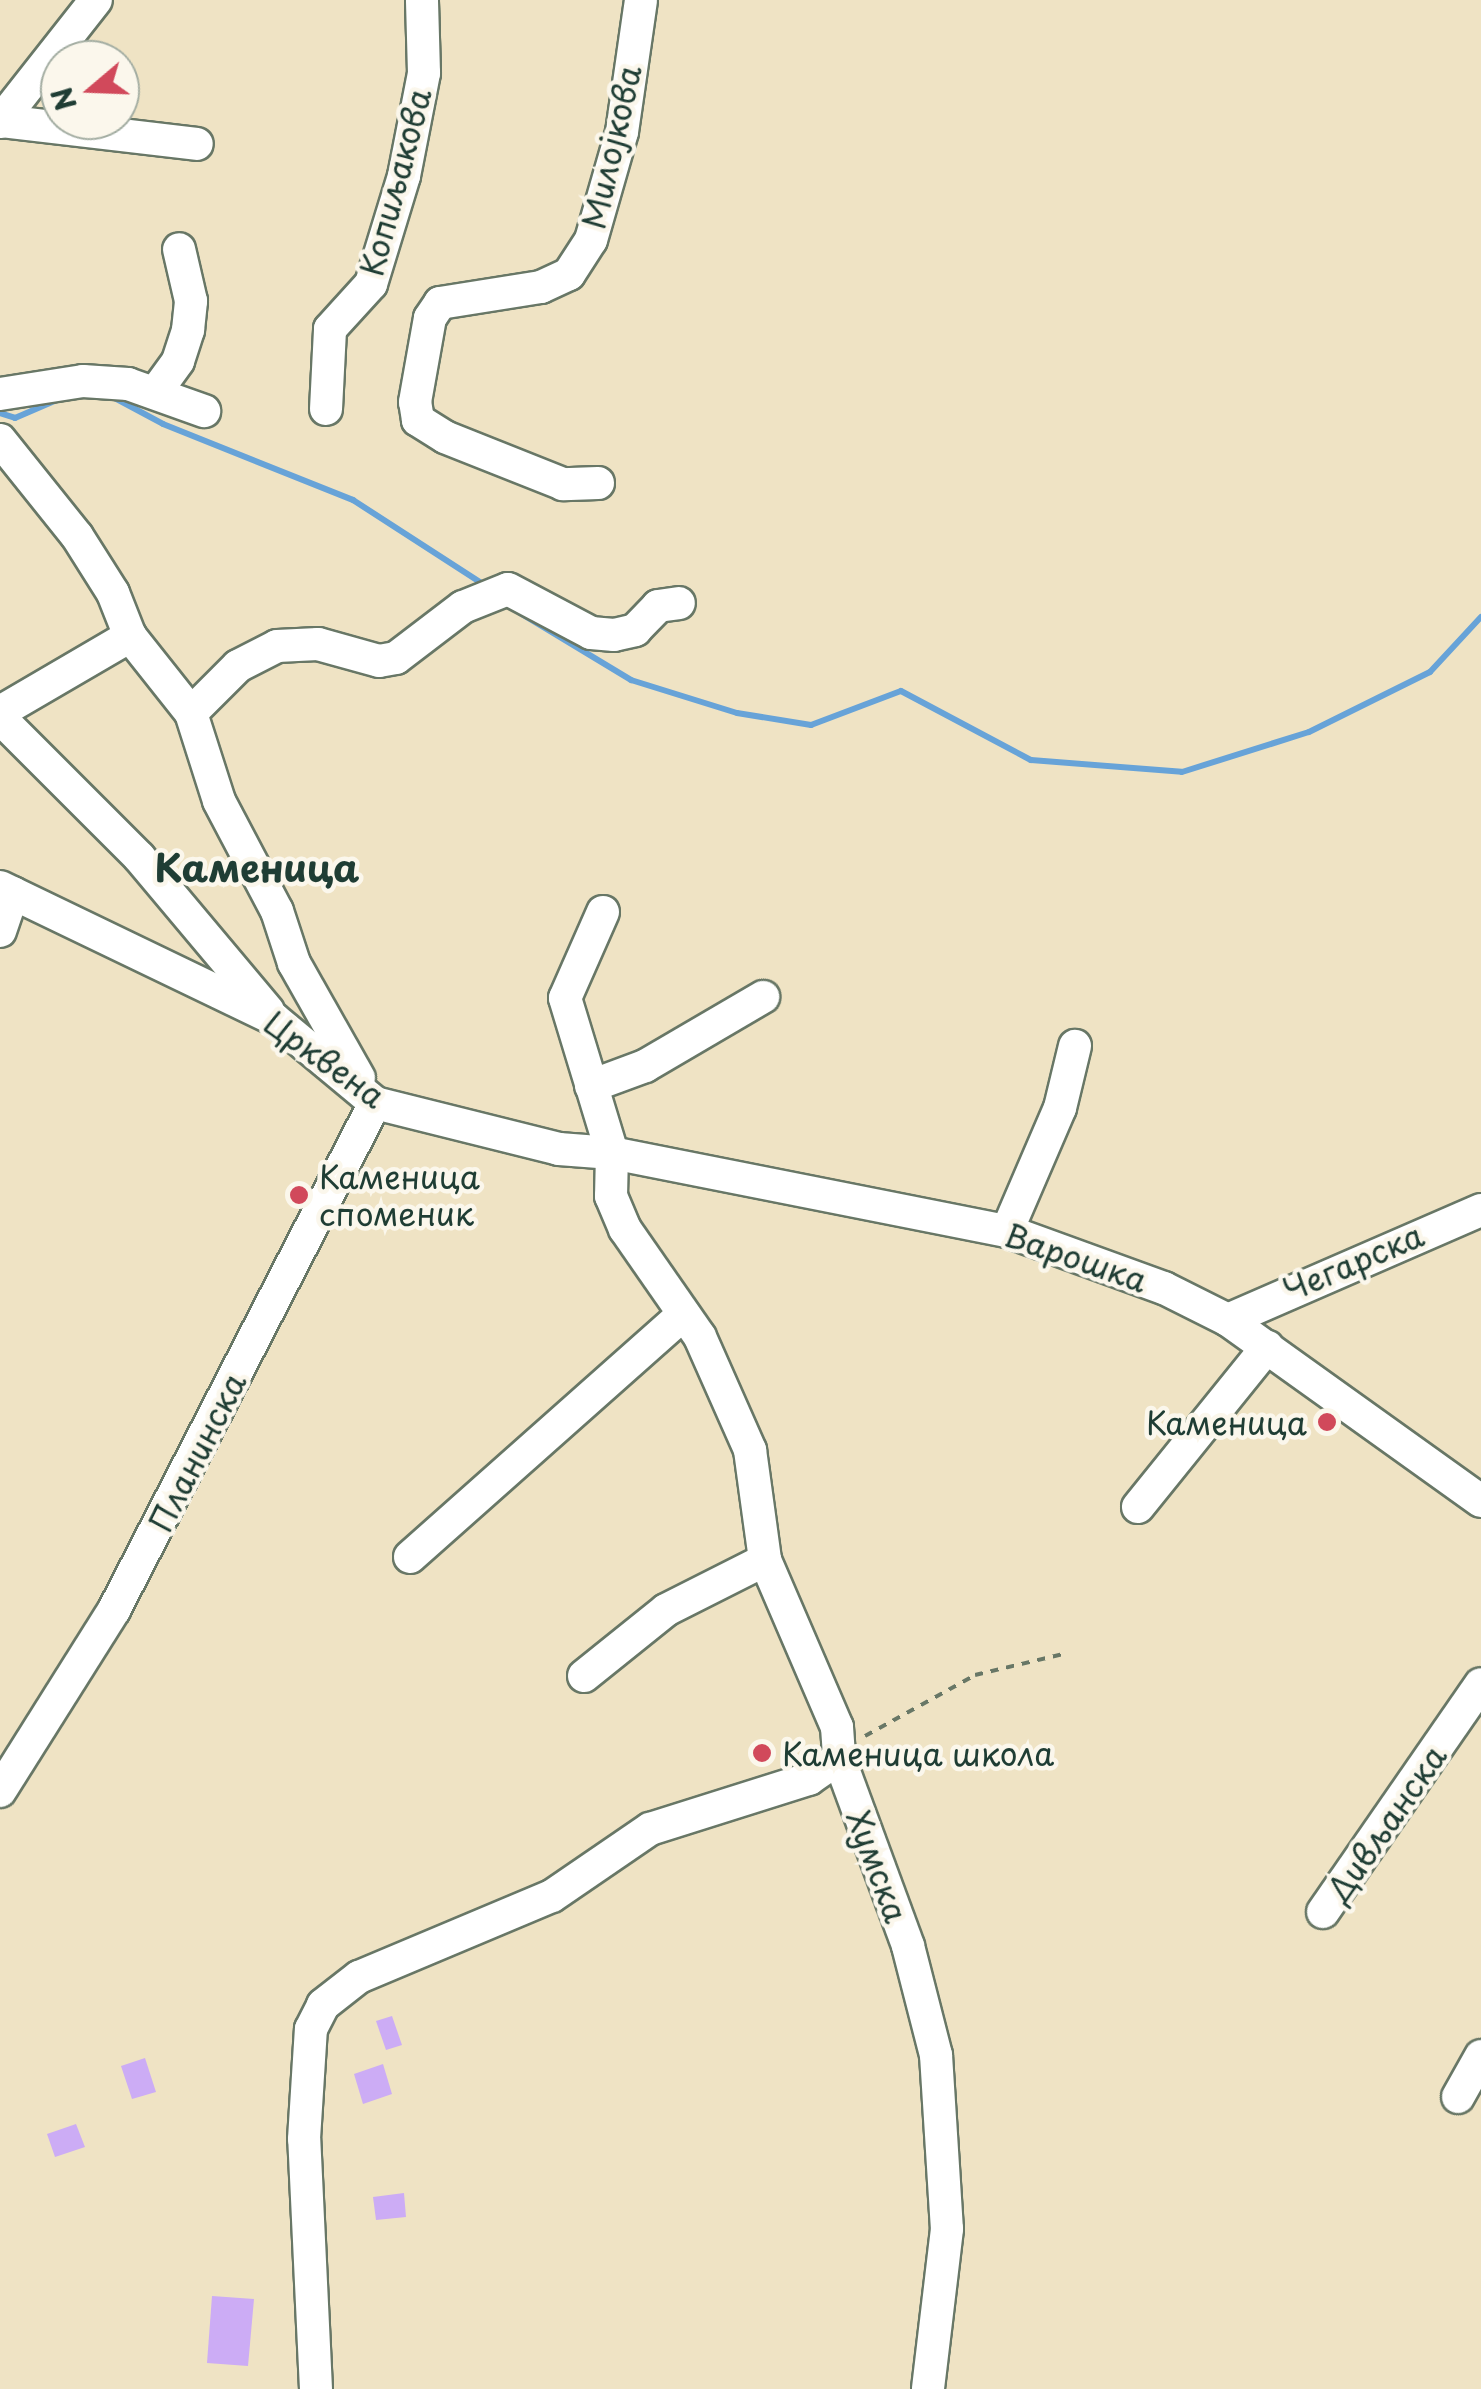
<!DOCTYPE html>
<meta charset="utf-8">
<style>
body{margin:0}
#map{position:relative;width:1481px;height:2389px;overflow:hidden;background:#efe3c4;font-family:"Playpen Sans",sans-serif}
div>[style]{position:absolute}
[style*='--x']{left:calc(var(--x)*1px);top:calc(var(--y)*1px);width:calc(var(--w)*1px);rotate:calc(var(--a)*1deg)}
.stream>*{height:6px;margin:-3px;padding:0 3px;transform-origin:3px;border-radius:3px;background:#67a3d8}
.building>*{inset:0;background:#ccacf5}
.path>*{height:4px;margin-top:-2px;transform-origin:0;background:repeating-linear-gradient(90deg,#687766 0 8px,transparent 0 16px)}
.roads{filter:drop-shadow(2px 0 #687766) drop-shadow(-2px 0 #687766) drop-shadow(0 2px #687766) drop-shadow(0 -2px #687766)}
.minor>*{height:32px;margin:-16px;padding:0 16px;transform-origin:16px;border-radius:16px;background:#fff}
.dots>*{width:28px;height:28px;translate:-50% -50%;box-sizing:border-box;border:5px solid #fbf7ec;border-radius:50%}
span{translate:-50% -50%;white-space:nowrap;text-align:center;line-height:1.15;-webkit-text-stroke:9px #fbf7ec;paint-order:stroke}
.street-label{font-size:32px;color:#1f3d34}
.poi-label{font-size:32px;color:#1f3d34}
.left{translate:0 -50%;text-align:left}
.right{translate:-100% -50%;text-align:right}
.quarter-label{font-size:38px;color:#1f3d34;font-weight:700}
.north{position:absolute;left:40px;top:40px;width:100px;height:100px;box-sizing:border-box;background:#fbf7ec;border:2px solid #a3ada2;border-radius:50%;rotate:251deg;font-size:28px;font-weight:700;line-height:40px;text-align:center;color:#1f3d34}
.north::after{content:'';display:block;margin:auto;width:35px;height:45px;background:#d1495b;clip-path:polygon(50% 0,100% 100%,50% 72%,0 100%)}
</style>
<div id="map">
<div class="stream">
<div style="--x:111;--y:396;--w:59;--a:28.3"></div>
<div style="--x:163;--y:424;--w:205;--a:21.8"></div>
<div style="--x:353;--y:500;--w:158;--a:32.9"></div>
<div style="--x:0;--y:413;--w:16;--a:18"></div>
<div style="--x:15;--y:418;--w:48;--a:-23.4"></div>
<div style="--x:520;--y:613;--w:130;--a:31.1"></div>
<div style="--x:631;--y:680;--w:111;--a:17.3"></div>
<div style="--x:737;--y:713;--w:75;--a:9.2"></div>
<div style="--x:811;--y:725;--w:96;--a:-20.7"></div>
<div style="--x:901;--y:691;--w:147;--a:28"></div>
<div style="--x:1031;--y:760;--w:151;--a:4.5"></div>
<div style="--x:1182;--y:772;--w:133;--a:-17.5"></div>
<div style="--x:1309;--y:732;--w:135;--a:-26.4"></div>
<div style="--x:1430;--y:672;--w:75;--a:-47.2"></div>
</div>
<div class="building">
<div style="clip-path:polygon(392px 2016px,402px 2045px,386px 2050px,376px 2021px)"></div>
<div style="clip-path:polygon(145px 2058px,156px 2092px,132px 2099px,121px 2066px)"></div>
<div style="clip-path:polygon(383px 2064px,392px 2094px,363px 2104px,354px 2074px)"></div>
<div style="clip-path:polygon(76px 2124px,85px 2147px,55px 2157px,47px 2134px)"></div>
<div style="clip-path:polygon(404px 2193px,406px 2217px,376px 2220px,373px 2197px)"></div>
<div style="clip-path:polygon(212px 2296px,254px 2299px,248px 2366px,207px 2363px)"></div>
</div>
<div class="path">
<div style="--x:865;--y:1736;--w:126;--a:-29"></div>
<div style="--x:975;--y:1675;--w:95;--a:-13.4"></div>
</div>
<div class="roads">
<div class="minor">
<div style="--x:2;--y:121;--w:196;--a:6.7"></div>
<div style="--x:0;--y:122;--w:155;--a:-51.8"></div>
<div style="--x:155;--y:393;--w:39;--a:-54"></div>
<div style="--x:178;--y:361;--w:33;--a:-72"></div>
<div style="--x:188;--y:330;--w:29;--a:-84"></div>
<div style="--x:191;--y:301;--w:53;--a:-103"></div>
<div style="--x:0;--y:394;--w:84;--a:-8.9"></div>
<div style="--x:83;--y:381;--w:45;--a:3.8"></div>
<div style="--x:128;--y:384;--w:81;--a:19.6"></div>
<div style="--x:326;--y:409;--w:80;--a:-87.1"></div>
<div style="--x:330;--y:329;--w:61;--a:-47.7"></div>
<div style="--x:371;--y:284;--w:113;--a:-73"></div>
<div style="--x:404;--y:176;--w:105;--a:-79"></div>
<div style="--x:424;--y:73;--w:73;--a:-91.6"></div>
<div style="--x:0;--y:440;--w:123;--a:51.3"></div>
<div style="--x:77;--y:536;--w:67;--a:57.7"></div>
<div style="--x:113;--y:593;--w:46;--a:68.4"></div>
<div style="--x:130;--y:636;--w:98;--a:51.6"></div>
<div style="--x:191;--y:713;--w:92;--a:72.3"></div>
<div style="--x:219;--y:801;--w:124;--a:62.2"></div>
<div style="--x:277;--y:911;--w:55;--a:71.9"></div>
<div style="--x:294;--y:963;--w:132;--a:60.5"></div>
<div style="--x:598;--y:483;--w:35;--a:178"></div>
<div style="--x:563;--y:484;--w:127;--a:-158.3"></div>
<div style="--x:445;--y:437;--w:32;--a:-148"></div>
<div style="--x:418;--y:420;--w:18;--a:-99"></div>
<div style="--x:415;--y:402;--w:85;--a:-79.9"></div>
<div style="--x:430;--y:318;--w:18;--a:-56"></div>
<div style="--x:440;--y:303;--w:102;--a:-9"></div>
<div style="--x:541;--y:287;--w:31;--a:-25"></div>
<div style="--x:569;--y:274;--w:40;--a:-57.1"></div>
<div style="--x:591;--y:240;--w:112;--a:-74"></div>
<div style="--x:622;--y:132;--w:133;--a:-81.8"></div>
<div style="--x:0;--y:712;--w:151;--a:-30.3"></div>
<div style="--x:191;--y:713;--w:66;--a:-45"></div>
<div style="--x:238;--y:666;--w:44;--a:-27.1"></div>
<div style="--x:277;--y:646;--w:41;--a:-2.8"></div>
<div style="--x:318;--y:644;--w:63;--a:15.6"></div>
<div style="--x:379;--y:661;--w:17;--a:-10"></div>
<div style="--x:396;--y:658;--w:84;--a:-37.3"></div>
<div style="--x:463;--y:607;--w:48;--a:-21.8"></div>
<div style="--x:508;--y:589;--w:94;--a:27.9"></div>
<div style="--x:591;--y:633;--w:23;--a:5"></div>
<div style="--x:614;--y:635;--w:22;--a:-13"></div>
<div style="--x:635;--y:630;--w:33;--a:-46"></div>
<div style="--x:658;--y:606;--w:21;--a:-8"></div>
<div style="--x:0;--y:718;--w:197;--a:45"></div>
<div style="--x:139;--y:857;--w:201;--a:50"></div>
<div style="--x:0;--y:887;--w:304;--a:25.7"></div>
<div style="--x:274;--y:1019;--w:131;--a:39.7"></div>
<div style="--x:375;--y:1103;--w:190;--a:14"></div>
<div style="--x:559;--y:1149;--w:53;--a:4.3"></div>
<div style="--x:612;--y:1153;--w:403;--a:11.2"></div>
<div style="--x:1007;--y:1231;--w:167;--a:20"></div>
<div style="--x:1164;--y:1288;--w:72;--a:26.6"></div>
<div style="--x:1228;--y:1320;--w:311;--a:35.6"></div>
<div style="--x:603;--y:912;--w:94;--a:113.8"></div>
<div style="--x:565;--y:998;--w:162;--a:73.1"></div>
<div style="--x:612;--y:1153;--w:43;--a:91.3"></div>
<div style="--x:611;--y:1196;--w:36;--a:67"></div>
<div style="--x:625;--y:1229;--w:131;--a:55.2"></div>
<div style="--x:700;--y:1337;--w:124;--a:66.1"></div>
<div style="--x:750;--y:1450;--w:111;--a:82.2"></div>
<div style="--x:765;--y:1560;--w:182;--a:66.7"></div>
<div style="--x:837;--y:1727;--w:31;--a:86"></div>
<div style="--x:839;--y:1758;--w:200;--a:69.8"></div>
<div style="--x:908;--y:1946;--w:113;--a:75.6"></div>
<div style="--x:936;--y:2055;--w:174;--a:86.4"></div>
<div style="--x:947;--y:2229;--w:161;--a:96.8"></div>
<div style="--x:0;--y:931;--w:40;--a:-71.1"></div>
<div style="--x:591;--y:1086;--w:58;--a:-20.3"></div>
<div style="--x:645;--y:1066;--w:137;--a:-30.3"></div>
<div style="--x:1007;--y:1231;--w:134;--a:-66.7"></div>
<div style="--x:1060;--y:1108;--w:64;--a:-76.4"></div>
<div style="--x:1228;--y:1320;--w:276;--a:-23.5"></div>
<div style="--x:1138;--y:1507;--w:206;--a:-51.1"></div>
<div style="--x:410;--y:1557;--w:366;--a:-41.6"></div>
<div style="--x:584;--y:1676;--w:105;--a:-38.8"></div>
<div style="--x:666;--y:1610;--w:111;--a:-26.8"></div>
<div style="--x:0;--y:1791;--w:214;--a:-57.8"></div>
<div style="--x:114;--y:1610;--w:570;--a:-62.76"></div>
<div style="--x:1323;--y:1912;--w:277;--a:-55.3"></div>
<div style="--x:1458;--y:2097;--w:47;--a:-60.7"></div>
<div style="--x:316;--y:2389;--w:250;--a:-92.7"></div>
<div style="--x:304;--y:2139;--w:110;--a:-86.4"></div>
<div style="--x:311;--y:2029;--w:27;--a:-63"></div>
<div style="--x:323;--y:2005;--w:46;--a:-37.9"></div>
<div style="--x:359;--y:1977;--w:209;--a:-22.8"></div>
<div style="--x:552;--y:1896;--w:119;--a:-34.4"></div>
<div style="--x:650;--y:1829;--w:167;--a:-17.5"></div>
<div style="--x:809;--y:1779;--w:37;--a:-35"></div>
</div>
</div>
<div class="dots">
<div style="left:299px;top:1195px;background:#d1495b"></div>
<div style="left:1327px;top:1422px;background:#d1495b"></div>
<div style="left:762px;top:1753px;background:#d1495b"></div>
</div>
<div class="street-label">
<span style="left:611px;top:147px;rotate:-77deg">Милојкова</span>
<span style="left:395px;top:182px;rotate:-75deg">Копиљакова</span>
<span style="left:325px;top:1059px;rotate:36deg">Црквена</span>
<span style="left:1076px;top:1257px;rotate:19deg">Варошка</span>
<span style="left:1353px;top:1262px;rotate:-23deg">Чегарска</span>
<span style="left:197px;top:1452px;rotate:-63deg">Планинска</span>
<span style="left:1386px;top:1823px;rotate:-55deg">Дивљанска</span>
<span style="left:878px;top:1866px;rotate:70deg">Хумска</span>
</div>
<div class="poi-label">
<span class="left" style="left:319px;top:1195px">Каменица<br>споменик</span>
<span class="right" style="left:1307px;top:1422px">Каменица</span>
<span class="left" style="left:782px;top:1753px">Каменица школа</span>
</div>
<div class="quarter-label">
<span style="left:257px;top:867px">Каменица</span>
</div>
<div class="north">N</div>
</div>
